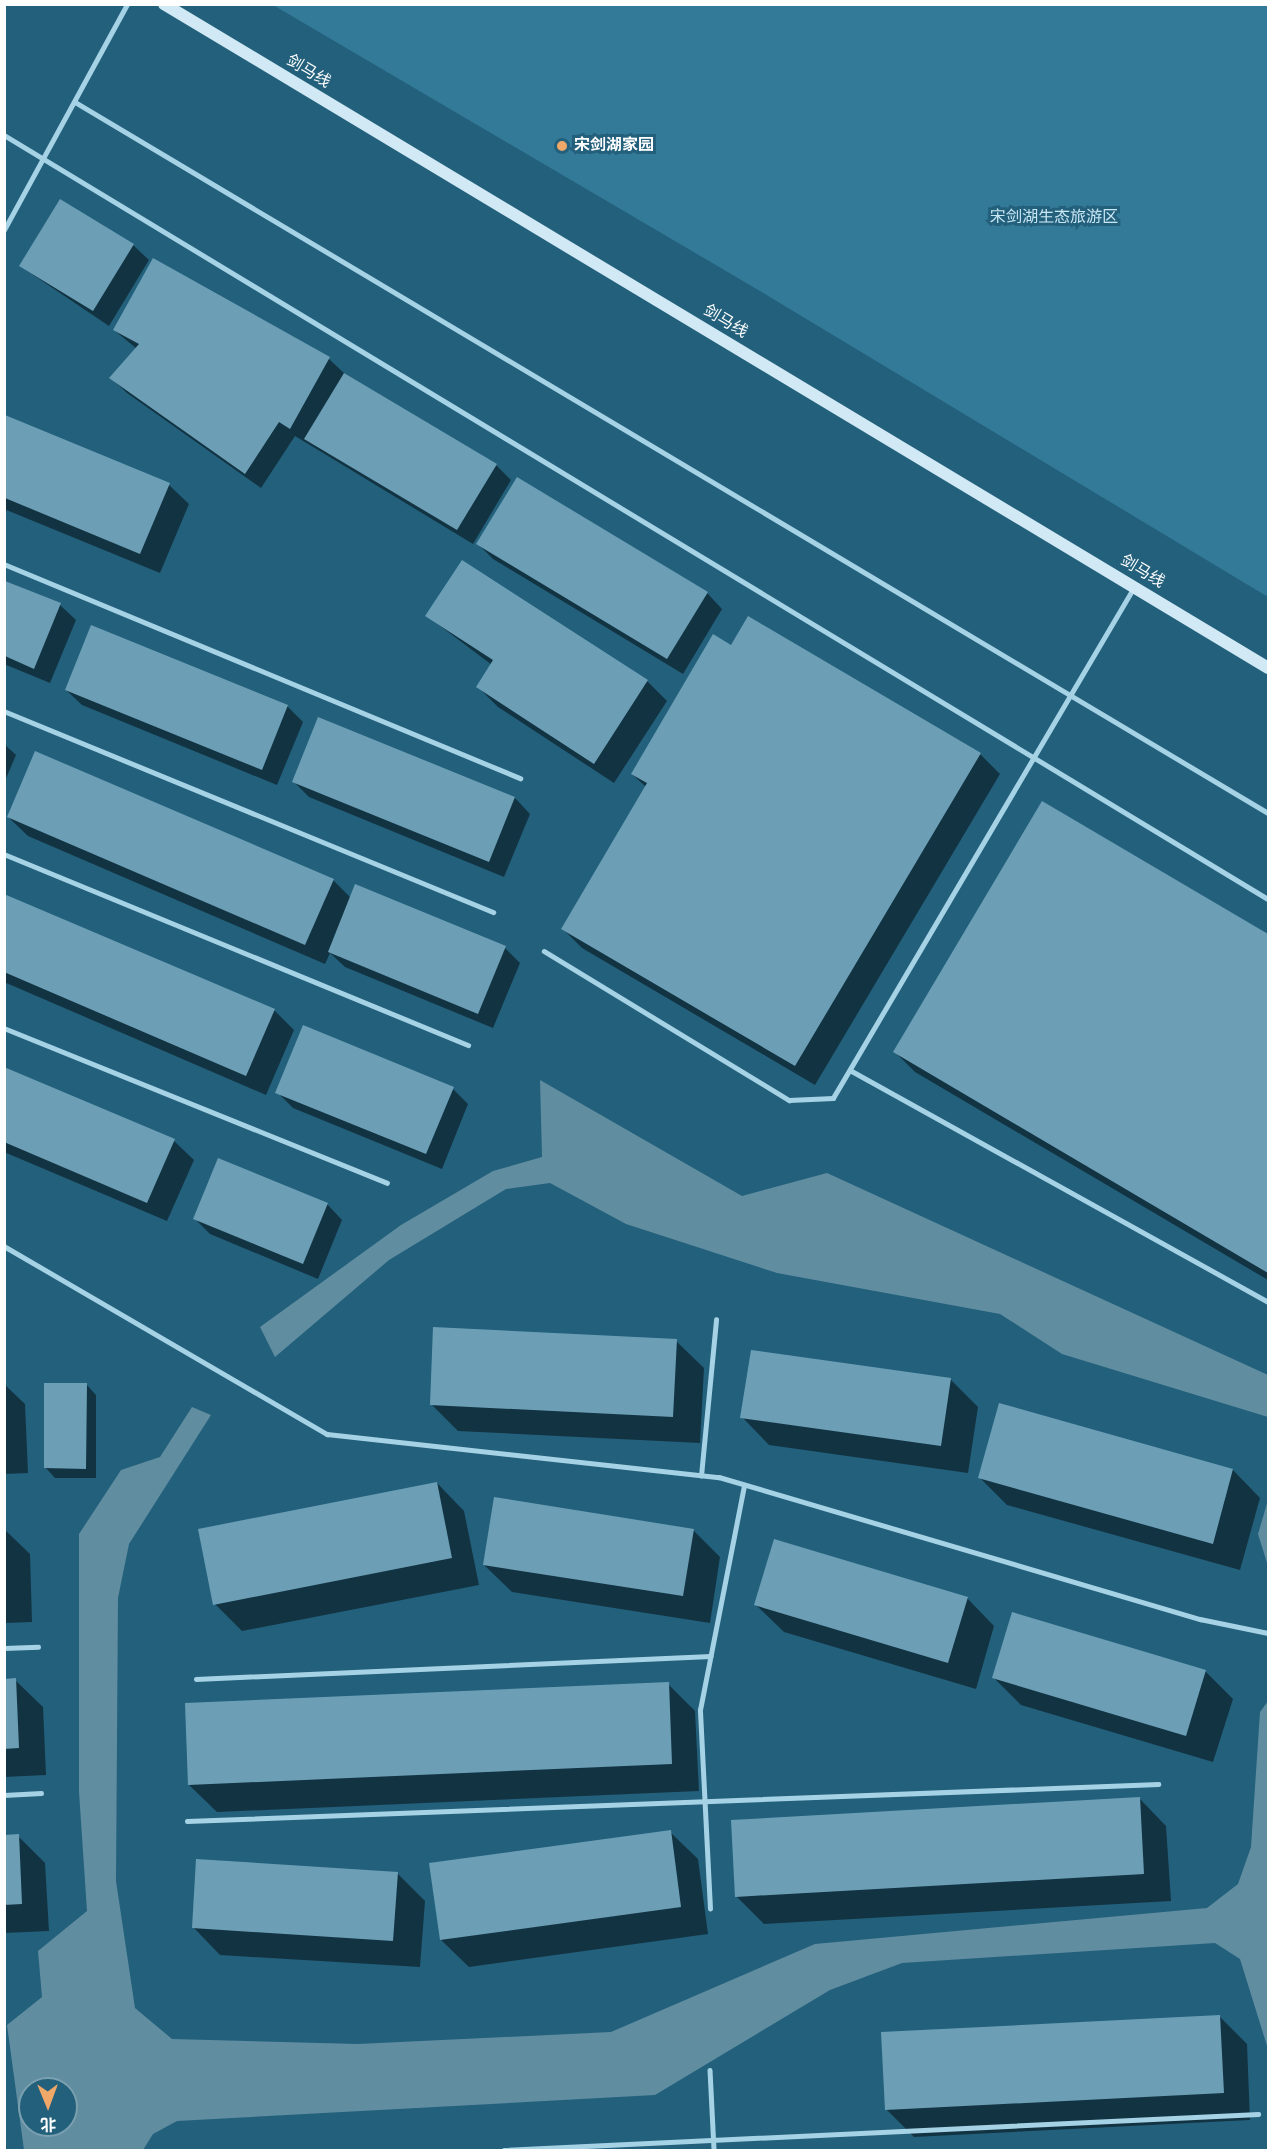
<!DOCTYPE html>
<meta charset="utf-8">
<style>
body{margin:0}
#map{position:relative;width:1273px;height:2155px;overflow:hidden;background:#23607c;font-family:Overpass,"Noto Sans SC",sans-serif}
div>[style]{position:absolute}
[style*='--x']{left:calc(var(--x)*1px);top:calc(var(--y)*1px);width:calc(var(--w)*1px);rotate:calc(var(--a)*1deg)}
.green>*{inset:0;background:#337a98}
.water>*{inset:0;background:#608da0}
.shadow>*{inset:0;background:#0007}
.building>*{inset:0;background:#6c9fb6}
.service>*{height:4.5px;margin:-2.25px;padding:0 2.25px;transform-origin:2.25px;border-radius:2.25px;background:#a6d2e5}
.secondary>*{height:12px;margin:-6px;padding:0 6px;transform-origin:6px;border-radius:6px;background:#d0e9f5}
.dots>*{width:16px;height:16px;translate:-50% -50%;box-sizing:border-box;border:3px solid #23607c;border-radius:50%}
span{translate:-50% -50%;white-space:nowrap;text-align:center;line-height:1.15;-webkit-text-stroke:6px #23607c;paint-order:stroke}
.street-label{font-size:16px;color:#fff}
.poi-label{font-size:16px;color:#fff;font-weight:700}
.left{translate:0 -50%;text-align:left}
.park-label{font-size:16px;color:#c9e7f4}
.frame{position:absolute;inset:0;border:6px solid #fff;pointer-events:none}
.north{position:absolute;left:18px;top:2077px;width:60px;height:60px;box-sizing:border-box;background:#23607c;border:2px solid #7ba0b0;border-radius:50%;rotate:179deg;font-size:16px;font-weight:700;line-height:24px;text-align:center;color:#fff}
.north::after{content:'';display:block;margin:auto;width:21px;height:27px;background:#f0a869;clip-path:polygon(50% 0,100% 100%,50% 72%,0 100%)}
</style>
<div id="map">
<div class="green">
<div style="clip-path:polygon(273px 5px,1268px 5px,1268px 597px,760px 291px)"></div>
</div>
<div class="water">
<div style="clip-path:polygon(540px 1080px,742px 1196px,827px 1173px,1268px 1375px,1268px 1417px,1062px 1354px,1000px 1314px,777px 1273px,626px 1224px,550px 1183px,506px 1189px,389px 1260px,275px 1357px,260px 1327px,401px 1225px,493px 1171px,542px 1157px)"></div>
<div style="clip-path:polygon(evenodd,192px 1407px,211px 1415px,129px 1544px,118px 1598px,116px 1881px,135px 2008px,172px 2039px,358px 2044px,611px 2032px,815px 1944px,1207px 1908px,1238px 1884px,1251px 1847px,1260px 1712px,1268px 1701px,1268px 2049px,1240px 1959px,1215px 1943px,902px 1963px,830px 1990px,655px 2095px,177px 2121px,153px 2134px,143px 2150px,24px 2150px,7px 2025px,42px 1997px,38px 1951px,87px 1911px,79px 1792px,79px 1534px,121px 1470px,160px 1457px,192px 1407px,30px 2089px,66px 2089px,66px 2125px,30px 2125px,30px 2089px)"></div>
<div style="clip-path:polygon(1268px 1500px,1268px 1566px,1258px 1534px)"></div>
</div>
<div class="shadow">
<div style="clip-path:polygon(133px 245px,149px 260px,109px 326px,20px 266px)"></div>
<div style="clip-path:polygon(153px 261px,329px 359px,345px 374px,496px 465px,511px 480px,473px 544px,295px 436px,261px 488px,127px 393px,111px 378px,137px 349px,114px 330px)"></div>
<div style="clip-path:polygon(4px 417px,169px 485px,189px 504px,160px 573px,4px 509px)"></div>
<div style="clip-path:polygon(478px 544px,707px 593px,722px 609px,683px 674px,493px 559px)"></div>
<div style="clip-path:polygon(4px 582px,60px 605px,76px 620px,50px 683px,4px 664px)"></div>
<div style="clip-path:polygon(427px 616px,647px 681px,667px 701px,614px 783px,498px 707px,478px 687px,492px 665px)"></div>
<div style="clip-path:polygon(92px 627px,287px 706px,303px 722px,277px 785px,82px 705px,66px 690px)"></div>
<div style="clip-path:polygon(732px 647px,980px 754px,1000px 774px,815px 1085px,582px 948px,562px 928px,646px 787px,632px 774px)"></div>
<div style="clip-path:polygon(319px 719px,515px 798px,530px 814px,504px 877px,309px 797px,294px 782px)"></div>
<div style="clip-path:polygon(4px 744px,16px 755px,4px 783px)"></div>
<div style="clip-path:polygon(1043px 803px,1268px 936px,1268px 1280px,915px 1072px,895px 1052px)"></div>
<div style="clip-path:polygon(8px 817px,333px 880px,351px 898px,505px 948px,520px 963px,493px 1028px,345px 967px,330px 953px,325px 964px,28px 836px)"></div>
<div style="clip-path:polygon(4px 895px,274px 1010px,294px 1030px,266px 1095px,4px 982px)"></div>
<div style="clip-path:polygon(4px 1068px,174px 1141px,194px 1160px,167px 1221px,4px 1152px)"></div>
<div style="clip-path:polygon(453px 1089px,468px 1104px,442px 1169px,293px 1108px,277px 1092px)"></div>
<div style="clip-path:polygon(327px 1204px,342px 1220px,318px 1279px,210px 1234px,194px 1218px)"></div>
<div style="clip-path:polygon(676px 1341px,704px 1368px,700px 1443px,458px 1431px,431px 1404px)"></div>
<div style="clip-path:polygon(950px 1379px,978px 1407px,968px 1473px,769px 1445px,742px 1417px)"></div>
<div style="clip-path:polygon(4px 1384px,25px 1404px,28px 1473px,4px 1474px)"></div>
<div style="clip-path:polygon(86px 1384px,96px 1395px,96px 1478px,55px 1478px,45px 1467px)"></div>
<div style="clip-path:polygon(1000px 1405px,1233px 1470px,1260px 1498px,1240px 1570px,1007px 1505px,979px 1477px)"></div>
<div style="clip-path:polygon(437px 1483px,464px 1511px,479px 1585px,242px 1631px,215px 1604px)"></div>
<div style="clip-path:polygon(4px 1529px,30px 1554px,32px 1622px,4px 1623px)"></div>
<div style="clip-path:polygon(693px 1530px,720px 1557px,710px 1623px,512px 1592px,484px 1565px)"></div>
<div style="clip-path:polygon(967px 1598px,994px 1626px,976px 1689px,784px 1632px,756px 1605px)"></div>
<div style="clip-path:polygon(1205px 1671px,1233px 1699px,1213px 1762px,1021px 1705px,994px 1678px)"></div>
<div style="clip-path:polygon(4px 1680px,15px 1680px,43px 1707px,46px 1775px,4px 1777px)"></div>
<div style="clip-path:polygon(668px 1684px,695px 1711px,699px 1791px,217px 1812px,189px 1785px)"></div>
<div style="clip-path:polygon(1139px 1798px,1166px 1826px,1171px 1901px,764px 1924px,737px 1897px)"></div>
<div style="clip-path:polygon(670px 1832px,698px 1859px,708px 1934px,469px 1967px,441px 1940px)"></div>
<div style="clip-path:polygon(4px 1836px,18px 1836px,45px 1863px,49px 1931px,4px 1933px)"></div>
<div style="clip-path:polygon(397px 1873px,425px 1901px,420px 1967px,220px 1955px,193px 1927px)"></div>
<div style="clip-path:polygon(1219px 2016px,1247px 2044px,1250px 2120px,914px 2137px,886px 2109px)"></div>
</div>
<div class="building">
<div style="clip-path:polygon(60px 199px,134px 244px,93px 311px,19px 266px)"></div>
<div style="clip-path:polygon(153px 258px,330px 357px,290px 429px,279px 422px,245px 474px,109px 378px,139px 344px,113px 330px)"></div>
<div style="clip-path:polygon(344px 373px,497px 464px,457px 530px,304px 439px)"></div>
<div style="clip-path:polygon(5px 415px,170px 483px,140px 554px,5px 498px)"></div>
<div style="clip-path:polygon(517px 477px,708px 592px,667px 659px,476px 544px)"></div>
<div style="clip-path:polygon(462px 560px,648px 680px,594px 764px,476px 687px,493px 660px,425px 616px)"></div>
<div style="clip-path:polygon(5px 581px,61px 603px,34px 669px,5px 656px)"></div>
<div style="clip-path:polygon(748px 616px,981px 753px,795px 1066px,561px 929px,647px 783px,631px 774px,713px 634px,731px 645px)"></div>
<div style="clip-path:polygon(91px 625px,288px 705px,262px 770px,65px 690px)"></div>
<div style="clip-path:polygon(318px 717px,515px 797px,489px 862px,292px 782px)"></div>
<div style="clip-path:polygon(35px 751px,334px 879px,305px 945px,7px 817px)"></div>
<div style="clip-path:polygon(1042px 801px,1268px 934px,1268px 1273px,893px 1052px)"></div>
<div style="clip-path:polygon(355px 884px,506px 946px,478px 1014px,328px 952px)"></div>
<div style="clip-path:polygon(4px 894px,275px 1009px,246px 1076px,4px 972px)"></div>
<div style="clip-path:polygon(303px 1025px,454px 1087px,426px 1154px,275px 1093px)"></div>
<div style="clip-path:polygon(4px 1067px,175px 1139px,147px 1203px,4px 1142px)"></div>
<div style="clip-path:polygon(218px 1158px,328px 1203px,303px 1264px,193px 1219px)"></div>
<div style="clip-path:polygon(433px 1327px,677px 1339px,673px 1417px,430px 1405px)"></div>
<div style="clip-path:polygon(751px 1350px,951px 1378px,941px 1446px,740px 1418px)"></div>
<div style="clip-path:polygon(44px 1383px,87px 1383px,86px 1469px,44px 1468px)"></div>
<div style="clip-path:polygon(999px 1403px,1233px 1469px,1213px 1544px,978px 1478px)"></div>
<div style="clip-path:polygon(437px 1482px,452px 1558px,213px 1605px,198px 1529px)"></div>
<div style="clip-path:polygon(494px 1497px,694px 1529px,683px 1596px,483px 1565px)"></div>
<div style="clip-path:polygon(774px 1539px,968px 1597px,948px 1663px,754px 1605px)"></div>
<div style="clip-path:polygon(1012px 1612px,1206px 1670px,1186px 1736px,992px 1678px)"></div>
<div style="clip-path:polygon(16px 1678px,19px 1748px,4px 1749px,4px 1679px)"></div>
<div style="clip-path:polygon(669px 1682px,672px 1764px,188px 1785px,185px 1703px)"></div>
<div style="clip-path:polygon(1140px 1797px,1144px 1874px,735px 1897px,731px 1820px)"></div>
<div style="clip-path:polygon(671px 1830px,681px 1907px,440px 1940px,429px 1863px)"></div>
<div style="clip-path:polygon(19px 1834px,22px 1904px,4px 1905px,4px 1835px)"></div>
<div style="clip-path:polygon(196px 1859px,398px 1872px,393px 1941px,192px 1928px)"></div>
<div style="clip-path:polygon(1220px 2015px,1224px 2093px,885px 2110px,881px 2032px)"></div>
</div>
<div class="service">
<div style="--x:75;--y:102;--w:1389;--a:30.79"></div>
<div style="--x:4;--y:135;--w:1477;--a:31.15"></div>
<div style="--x:4;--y:230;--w:257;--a:-61.4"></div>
<div style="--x:4;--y:564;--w:559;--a:22.53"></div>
<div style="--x:4;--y:711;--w:529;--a:22.34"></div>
<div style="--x:4;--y:854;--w:502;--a:22.37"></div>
<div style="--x:544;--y:951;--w:287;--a:31.3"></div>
<div style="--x:789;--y:1100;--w:44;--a:-2.6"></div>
<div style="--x:833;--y:1098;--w:591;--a:-59.49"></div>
<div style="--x:4;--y:1028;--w:413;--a:22"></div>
<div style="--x:850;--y:1070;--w:478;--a:29"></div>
<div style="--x:4;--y:1246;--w:374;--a:30.2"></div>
<div style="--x:327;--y:1434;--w:394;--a:6.3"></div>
<div style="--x:719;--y:1477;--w:502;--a:16.45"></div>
<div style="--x:1200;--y:1619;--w:69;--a:11.6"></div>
<div style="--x:701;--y:1476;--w:157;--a:-84.5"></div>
<div style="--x:4;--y:1648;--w:34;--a:-2"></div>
<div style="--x:196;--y:1679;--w:515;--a:-2.56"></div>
<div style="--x:4;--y:1795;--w:37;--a:-3"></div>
<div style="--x:187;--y:1821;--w:972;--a:-2.18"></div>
<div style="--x:710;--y:1909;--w:199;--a:-92.9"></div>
<div style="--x:700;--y:1710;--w:229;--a:-78.9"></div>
<div style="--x:710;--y:2070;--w:80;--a:87.1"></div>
<div style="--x:504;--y:2150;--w:755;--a:-2.73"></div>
</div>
<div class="secondary">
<div style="--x:164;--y:4;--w:1288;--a:31.02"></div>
</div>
<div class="dots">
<div style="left:562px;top:146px;background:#f0a869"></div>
</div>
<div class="street-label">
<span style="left:308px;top:72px;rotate:31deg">剑马线</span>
<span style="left:725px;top:322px;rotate:31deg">剑马线</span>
<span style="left:1142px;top:572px;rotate:31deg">剑马线</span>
</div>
<div class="poi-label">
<span class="left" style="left:574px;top:146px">宋剑湖家园</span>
</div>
<div class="park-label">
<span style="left:1054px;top:218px">宋剑湖生态旅游区</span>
</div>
<div class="frame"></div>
<div class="north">北</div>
</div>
